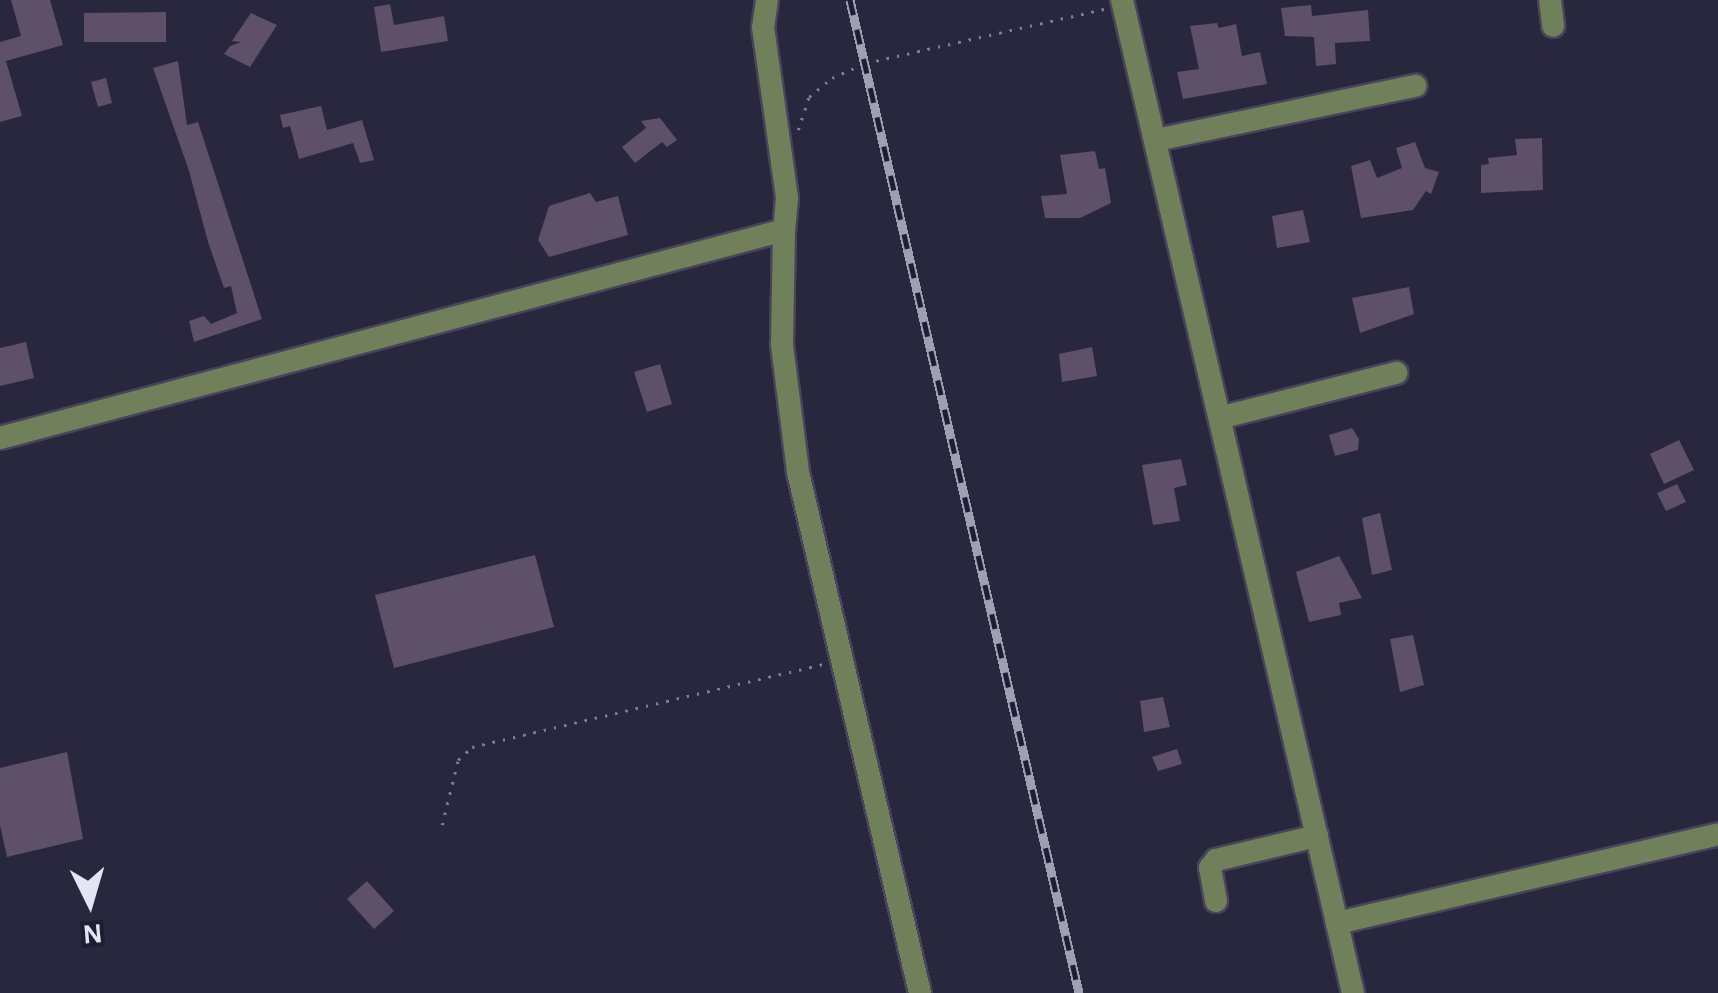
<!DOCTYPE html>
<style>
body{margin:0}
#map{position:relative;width:1718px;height:993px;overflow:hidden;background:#29273d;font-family:"Alegreya Sans",sans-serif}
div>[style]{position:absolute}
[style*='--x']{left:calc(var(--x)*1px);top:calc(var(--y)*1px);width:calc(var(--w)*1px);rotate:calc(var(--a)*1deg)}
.building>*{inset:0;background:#5d5068}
.path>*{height:2.5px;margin-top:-1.25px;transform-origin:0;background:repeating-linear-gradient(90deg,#7f7d90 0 2.5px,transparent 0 10.5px)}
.roads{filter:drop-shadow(2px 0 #47455a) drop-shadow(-2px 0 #47455a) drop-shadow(0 2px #47455a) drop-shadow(0 -2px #47455a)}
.minor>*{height:22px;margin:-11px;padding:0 11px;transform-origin:11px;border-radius:11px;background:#717f5a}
.rail>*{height:9px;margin-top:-4.5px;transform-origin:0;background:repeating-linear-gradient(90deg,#1f1d33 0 15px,#a09fb1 0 30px);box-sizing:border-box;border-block:2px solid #a09fb1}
span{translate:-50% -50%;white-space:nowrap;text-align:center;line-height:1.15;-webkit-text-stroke:10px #1f1d33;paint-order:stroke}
.north{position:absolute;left:40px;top:853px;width:100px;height:100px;-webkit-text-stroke:8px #1f1d33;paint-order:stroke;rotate:175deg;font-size:28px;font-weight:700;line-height:40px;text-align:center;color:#e4e4f3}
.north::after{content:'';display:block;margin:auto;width:35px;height:45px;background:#e4e4f3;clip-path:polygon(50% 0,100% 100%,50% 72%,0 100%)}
</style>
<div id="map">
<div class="building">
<div style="clip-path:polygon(11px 0,50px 0,63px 45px,6px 61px,22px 116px,0 122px,0 42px,21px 36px)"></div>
<div style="clip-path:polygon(390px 4px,394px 25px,444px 16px,448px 41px,381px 52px,374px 7px)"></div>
<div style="clip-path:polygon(1311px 5px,1312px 16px,1368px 10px,1370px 41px,1335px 43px,1336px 64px,1316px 66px,1314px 37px,1285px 36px,1281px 8px)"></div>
<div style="clip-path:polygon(166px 12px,166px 42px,84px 42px,84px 13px)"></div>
<div style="clip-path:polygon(251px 13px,277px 25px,250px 67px,224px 54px,230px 46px,241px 42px,232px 41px)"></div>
<div style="clip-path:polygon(1217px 23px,1219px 28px,1236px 24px,1242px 56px,1260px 52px,1267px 84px,1183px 99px,1177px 72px,1199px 69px,1190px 26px)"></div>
<div style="clip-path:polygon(178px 61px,187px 125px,198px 122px,262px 319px,194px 342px,189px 321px,204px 316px,211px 324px,237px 313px,231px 286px,224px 288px,208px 242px,189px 171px,153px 68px)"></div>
<div style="clip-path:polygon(106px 78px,112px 103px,98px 107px,91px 82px)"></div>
<div style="clip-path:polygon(321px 106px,327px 130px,362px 120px,374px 160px,360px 163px,353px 143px,299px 159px,290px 126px,283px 128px,280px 115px)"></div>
<div style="clip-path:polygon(660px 118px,677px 140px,667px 147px,662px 142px,635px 163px,622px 147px,646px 128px,641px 121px)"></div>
<div style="clip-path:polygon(1542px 138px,1543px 190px,1481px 193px,1481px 165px,1489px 164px,1488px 158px,1517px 155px,1515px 139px)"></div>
<div style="clip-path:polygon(1415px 142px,1425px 168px,1439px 172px,1431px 194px,1426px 191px,1413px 210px,1361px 218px,1351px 166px,1370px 160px,1377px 178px,1402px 168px,1396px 148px)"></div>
<div style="clip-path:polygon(1095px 151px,1099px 169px,1105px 168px,1111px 203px,1080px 218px,1045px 218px,1041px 196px,1067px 194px,1060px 155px)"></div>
<div style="clip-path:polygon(590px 193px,596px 202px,618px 196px,628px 235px,549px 257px,538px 240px,549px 206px)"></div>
<div style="clip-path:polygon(1303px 210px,1310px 242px,1277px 248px,1272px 216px)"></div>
<div style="clip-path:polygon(1409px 287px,1414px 314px,1360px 333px,1352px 298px)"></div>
<div style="clip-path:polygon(26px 342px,34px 378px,0 386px,0 348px)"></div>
<div style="clip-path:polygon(1092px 347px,1097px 376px,1062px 382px,1059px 354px)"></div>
<div style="clip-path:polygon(660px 364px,672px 404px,647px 412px,634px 372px)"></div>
<div style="clip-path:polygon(1352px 428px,1359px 439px,1358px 450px,1335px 456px,1329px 435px)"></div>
<div style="clip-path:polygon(1679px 440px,1694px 470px,1664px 484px,1650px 454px)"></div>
<div style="clip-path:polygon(1181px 459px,1187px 485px,1174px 488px,1180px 521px,1153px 525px,1142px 465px)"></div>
<div style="clip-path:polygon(1677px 484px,1686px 502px,1666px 511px,1657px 493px)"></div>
<div style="clip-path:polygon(1380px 513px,1392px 570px,1372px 575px,1362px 518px)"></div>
<div style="clip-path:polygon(535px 555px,554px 627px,394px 668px,375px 595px)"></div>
<div style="clip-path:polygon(1339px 556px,1362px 598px,1339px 603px,1341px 615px,1309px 622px,1296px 572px)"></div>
<div style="clip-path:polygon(1413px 635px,1424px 685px,1400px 692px,1390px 639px)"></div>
<div style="clip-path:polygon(1163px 697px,1170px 727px,1144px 732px,1140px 701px)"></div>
<div style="clip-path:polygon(1177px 749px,1182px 764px,1158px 771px,1152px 757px)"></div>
<div style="clip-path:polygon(67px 752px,83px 839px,7px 857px,0 825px,0 768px)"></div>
<div style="clip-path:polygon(367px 881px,394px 911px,374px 929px,347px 899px)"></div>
</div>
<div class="path">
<div style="--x:798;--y:130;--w:35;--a:-72"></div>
<div style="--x:809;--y:97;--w:30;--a:-40"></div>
<div style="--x:832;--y:78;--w:37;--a:-24"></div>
<div style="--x:866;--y:63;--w:244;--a:-12.8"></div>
<div style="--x:442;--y:825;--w:67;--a:-76.2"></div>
<div style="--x:458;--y:760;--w:19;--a:-43"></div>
<div style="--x:472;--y:747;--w:360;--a:-13.3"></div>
</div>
<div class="roads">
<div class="minor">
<div style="--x:767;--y:0;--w:27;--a:98"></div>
<div style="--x:763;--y:27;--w:173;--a:82"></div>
<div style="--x:787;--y:198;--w:32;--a:95"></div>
<div style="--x:1122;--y:0;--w:948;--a:76.89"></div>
<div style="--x:1550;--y:0;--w:26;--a:83"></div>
<div style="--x:1156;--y:140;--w:265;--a:-11.8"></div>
<div style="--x:1223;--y:417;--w:179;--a:-14.3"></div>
<div style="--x:0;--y:438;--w:811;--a:-14.86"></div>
<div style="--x:784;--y:230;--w:115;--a:91"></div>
<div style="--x:782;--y:345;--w:128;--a:82.8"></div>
<div style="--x:798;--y:472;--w:535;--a:76.82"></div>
<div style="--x:1216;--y:901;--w:34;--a:-100"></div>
<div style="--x:1210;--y:868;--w:10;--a:-53"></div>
<div style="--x:1216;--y:860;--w:104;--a:-13.4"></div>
<div style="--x:1353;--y:993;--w:72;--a:-102.9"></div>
<div style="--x:1337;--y:923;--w:391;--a:-13.1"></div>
</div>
</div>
<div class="rail">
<div style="--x:850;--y:0;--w:1019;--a:77.01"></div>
</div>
<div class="north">N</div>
</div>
